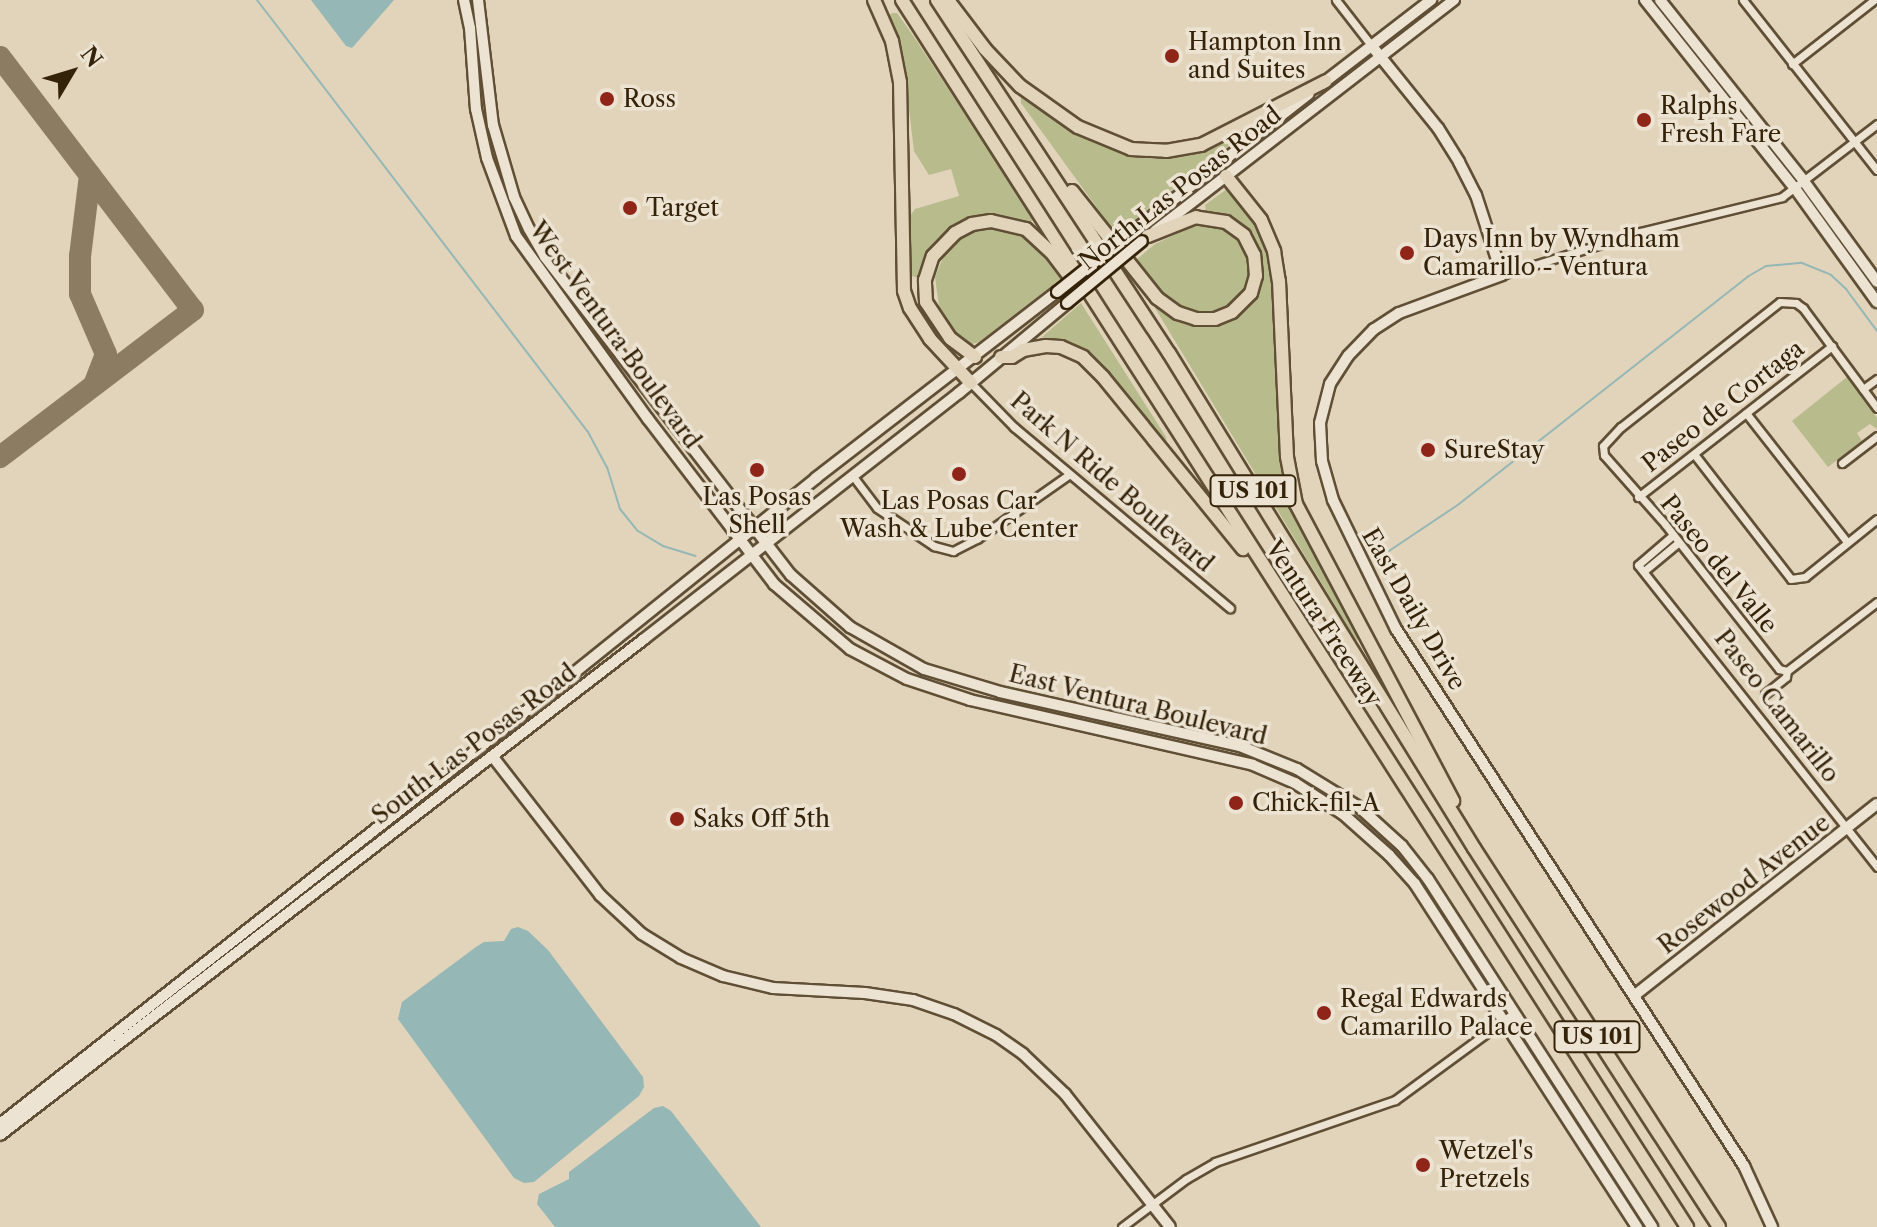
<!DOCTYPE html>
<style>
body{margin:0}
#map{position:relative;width:1877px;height:1227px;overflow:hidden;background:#e1d4ba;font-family:"Libre Caslon Text",serif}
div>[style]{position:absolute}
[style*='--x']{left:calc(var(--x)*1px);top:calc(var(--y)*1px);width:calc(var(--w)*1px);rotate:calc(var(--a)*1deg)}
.green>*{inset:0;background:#b8bb8c}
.water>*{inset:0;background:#95b7b5}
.stream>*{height:2px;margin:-1px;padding:0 1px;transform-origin:1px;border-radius:1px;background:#95b7b5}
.taxiway>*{height:22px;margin:-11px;padding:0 11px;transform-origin:11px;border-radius:11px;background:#8b7c62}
.roads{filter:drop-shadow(2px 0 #604f35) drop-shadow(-2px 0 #604f35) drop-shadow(0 2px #604f35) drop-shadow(0 -2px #604f35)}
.street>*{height:7px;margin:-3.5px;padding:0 3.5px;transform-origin:3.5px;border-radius:3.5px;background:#ece3d2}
.secondary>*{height:10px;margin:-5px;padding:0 5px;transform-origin:5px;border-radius:5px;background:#ece3d2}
.highway>*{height:12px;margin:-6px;padding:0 6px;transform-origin:6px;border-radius:6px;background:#e1d4ba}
.bridges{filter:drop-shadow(2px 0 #352309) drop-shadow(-2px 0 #352309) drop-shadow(0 2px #352309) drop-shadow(0 -2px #352309)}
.secondary-bridge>*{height:10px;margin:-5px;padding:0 5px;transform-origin:5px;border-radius:5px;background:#ece3d2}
.dots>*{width:22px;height:22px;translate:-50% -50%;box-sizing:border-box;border:4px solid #ece3d2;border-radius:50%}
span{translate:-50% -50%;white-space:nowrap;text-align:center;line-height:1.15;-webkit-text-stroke:7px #ece3d2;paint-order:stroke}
.shield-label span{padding:2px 6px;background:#ece3d2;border:2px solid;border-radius:6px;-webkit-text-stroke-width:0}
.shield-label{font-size:22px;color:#352309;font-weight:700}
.poi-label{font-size:24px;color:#352309}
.left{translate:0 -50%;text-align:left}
.street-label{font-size:24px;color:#352309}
.north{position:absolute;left:32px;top:32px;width:80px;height:80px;-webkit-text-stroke:6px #ece3d2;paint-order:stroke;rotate:52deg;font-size:22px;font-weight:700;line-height:32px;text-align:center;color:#352309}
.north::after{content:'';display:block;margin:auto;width:28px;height:36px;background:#352309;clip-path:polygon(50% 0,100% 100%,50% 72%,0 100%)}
</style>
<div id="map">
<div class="green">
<div style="clip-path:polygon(892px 13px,897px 13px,912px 34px,1034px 219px,1027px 226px,996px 218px,963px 223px,923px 280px,912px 276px,910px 216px,915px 209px,959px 196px,951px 169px,929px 175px,914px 151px,903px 60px,888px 17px)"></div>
<div style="clip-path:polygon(1027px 96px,1080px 133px,1125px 152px,1174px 156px,1198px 151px,1233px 137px,1235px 141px,1198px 170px,1188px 173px,1168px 194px,1116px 234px,1021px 103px,1021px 98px)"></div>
<div style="clip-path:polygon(1227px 189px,1258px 229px,1270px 266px,1281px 460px,1287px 490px,1362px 638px,1356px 640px,1155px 308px,1159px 304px,1174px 316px,1235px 315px,1255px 296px,1260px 285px,1261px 260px,1251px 233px,1235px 219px,1206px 211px,1205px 205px)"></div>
<div style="clip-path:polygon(1200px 223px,1226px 228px,1238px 237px,1250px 257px,1247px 287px,1238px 300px,1217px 312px,1193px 312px,1171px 302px,1136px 260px,1155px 244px)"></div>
<div style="clip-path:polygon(994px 227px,1030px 239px,1064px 276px,979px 342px,969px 345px,959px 340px,940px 313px,935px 277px,942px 260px,953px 244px,967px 234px)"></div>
<div style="clip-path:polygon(1081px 303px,1166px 437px,1167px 445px,1106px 372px,1042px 337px)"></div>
<div style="clip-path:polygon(1847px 377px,1877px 418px,1877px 429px,1870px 424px,1857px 433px,1862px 441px,1828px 467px,1792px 421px)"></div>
</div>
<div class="water">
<div style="clip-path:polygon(311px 0,394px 0,352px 48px,346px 46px)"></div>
<div style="clip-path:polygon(518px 927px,528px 931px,548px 950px,643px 1077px,644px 1087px,639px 1096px,534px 1182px,524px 1183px,514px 1178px,398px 1019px,402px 1002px,476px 947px,484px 942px,504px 941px,511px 929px)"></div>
<div style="clip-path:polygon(663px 1106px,671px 1111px,761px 1227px,555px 1227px,537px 1204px,539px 1194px,569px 1179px,569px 1172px,654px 1108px)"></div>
</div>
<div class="stream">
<div style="--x:257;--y:0;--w:544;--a:52.54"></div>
<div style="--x:588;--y:432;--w:40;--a:62"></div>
<div style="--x:607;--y:467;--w:44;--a:72.8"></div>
<div style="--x:620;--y:509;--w:28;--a:51"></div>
<div style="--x:638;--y:531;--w:29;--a:31"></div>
<div style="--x:663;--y:546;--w:34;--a:17"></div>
<div style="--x:1374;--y:561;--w:102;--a:-33.8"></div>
<div style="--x:1459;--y:504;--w:367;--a:-38.2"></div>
<div style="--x:1747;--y:277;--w:22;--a:-30"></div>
<div style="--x:1766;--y:266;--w:36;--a:-5"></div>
<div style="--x:1802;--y:263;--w:31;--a:22"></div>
<div style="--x:1831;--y:275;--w:21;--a:43"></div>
<div style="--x:1846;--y:289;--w:52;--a:53.6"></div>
</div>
<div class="taxiway">
<div style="--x:0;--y:57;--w:318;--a:52.7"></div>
<div style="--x:193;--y:310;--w:243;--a:142.7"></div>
<div style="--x:90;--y:175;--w:82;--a:97"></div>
<div style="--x:80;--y:256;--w:38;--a:90"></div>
<div style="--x:80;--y:294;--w:65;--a:66.6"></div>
<div style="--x:106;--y:354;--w:31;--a:111"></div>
</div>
<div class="roads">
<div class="street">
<div style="--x:1336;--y:0;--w:57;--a:52.1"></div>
<div style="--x:1743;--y:0;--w:216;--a:51.8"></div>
<div style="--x:1792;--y:64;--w:104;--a:-38"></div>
<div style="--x:1502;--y:275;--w:145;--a:-17.3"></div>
<div style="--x:1640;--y:232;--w:146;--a:-13.8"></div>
<div style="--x:1782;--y:197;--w:120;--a:-37.5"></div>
<div style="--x:971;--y:383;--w:62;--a:45.7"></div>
<div style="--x:1014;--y:427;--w:282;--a:40"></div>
<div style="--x:1863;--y:389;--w:17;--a:-36"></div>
<div style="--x:1746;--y:413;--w:164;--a:51.9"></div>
<div style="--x:1694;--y:454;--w:158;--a:52.2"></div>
<div style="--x:1791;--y:579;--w:14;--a:-8"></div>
<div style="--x:1805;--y:577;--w:92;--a:-38.9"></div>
<div style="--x:1842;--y:463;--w:44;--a:-37.6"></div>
<div style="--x:852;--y:475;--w:41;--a:52.9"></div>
<div style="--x:877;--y:508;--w:69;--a:33.7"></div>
<div style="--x:934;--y:546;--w:20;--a:15"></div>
<div style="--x:953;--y:551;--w:27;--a:-27"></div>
<div style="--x:977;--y:539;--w:113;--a:-35"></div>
<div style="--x:1638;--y:497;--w:246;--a:-37.9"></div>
<div style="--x:1673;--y:535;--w:46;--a:139.4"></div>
<div style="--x:1638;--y:565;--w:385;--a:51.6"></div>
<div style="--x:1644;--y:571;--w:45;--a:-39.6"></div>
<div style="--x:1787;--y:671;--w:8;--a:-166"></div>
<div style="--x:1779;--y:669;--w:184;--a:-128.2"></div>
<div style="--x:1665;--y:524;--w:92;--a:-131.5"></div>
<div style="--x:1604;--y:455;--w:9;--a:-96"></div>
<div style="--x:1603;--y:446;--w:26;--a:-47"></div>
<div style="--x:1621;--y:427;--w:202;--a:-38.2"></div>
<div style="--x:1780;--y:302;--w:16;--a:4"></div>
<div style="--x:1796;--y:303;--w:9;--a:36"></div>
<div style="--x:1803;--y:308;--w:124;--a:53.5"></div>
<div style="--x:1765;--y:694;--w:27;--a:-39"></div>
<div style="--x:1786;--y:677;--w:6;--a:-81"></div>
<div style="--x:1787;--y:671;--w:113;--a:-37.5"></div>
<div style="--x:1122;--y:1227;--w:80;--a:-36.9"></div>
<div style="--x:1186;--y:1179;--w:34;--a:-30"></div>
<div style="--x:1215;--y:1162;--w:190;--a:-19"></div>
<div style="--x:1395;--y:1100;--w:147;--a:-36.2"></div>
</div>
<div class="secondary">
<div style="--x:464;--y:0;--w:29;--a:78"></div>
<div style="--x:470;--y:28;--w:81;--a:85.8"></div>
<div style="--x:476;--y:109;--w:50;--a:77.3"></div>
<div style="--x:487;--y:158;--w:83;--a:69.6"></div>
<div style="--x:516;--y:236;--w:226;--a:54.2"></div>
<div style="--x:648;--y:419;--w:208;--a:52.6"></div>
<div style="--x:774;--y:584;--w:100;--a:40.5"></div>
<div style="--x:850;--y:649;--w:64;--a:27.8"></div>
<div style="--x:907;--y:679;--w:66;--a:18.4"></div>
<div style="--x:970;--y:700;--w:290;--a:12.9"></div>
<div style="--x:1253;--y:765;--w:46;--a:23.2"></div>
<div style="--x:1295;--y:783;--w:57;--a:32.9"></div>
<div style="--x:1343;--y:814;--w:62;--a:41.7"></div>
<div style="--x:1389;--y:855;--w:39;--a:48"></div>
<div style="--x:1415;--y:884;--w:409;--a:57.1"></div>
<div style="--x:478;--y:0;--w:126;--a:83.2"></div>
<div style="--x:493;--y:125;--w:75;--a:73.7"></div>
<div style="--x:514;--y:197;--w:35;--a:65"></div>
<div style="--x:529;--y:229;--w:32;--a:60"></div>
<div style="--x:545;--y:257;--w:402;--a:52.3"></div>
<div style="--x:791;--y:575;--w:79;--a:41.4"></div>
<div style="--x:850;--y:627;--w:85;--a:29.6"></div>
<div style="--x:924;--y:669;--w:79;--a:16.8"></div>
<div style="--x:1000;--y:692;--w:246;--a:12.7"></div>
<div style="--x:1240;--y:746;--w:61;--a:22"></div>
<div style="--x:1297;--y:769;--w:73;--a:31.5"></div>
<div style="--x:1359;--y:807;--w:58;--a:42.2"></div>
<div style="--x:1402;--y:846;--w:42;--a:51.8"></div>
<div style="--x:1428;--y:879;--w:414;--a:57.2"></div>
<div style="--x:1645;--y:0;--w:239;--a:51.5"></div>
<div style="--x:1794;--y:187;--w:142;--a:54.2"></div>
<div style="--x:1660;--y:0;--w:230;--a:51.5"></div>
<div style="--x:1803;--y:180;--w:126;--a:54"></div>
<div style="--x:1371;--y:45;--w:107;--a:51.1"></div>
<div style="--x:1438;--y:128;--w:40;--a:58"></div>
<div style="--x:1459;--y:162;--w:37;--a:63"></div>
<div style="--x:1476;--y:195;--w:84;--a:72"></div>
<div style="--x:1502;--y:275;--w:110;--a:159.7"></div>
<div style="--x:1399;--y:313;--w:30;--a:147"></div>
<div style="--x:1374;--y:329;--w:37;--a:134"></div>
<div style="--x:1348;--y:356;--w:33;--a:123"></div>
<div style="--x:1330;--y:384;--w:40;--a:104.4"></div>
<div style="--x:1320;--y:423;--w:38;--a:87"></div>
<div style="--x:1322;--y:461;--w:41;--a:74.2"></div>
<div style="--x:1333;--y:500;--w:144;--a:64"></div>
<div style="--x:1396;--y:629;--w:640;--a:57.05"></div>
<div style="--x:1744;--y:1166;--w:67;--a:65.3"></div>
<div style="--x:1322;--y:84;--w:138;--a:-37.6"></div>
<div style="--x:1136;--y:229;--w:219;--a:-38"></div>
<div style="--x:1155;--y:231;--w:378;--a:-37.7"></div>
<div style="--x:493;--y:757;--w:175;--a:52.2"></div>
<div style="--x:600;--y:895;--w:57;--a:42.9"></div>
<div style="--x:642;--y:934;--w:46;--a:31.6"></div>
<div style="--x:681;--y:958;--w:46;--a:23.2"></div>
<div style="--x:723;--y:976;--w:51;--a:13.5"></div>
<div style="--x:773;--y:988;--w:92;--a:3.1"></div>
<div style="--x:865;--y:993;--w:49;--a:8.3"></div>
<div style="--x:913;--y:1000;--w:43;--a:18.9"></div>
<div style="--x:954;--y:1014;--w:47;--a:26.6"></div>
<div style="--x:996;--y:1035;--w:33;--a:35"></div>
<div style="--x:1023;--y:1054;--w:58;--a:43.6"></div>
<div style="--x:1065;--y:1094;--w:169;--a:51.7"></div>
<div style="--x:1635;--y:995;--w:308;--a:-38.3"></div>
<div style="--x:0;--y:1124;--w:698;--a:-38.13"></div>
<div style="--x:549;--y:693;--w:343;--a:-38.8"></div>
<div style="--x:816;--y:478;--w:304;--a:-37.7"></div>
<div style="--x:0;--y:1135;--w:813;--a:-37.6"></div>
<div style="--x:644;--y:639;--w:400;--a:-38"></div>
<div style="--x:959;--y:393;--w:141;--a:-39.8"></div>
</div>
<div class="highway">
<div style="--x:874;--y:0;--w:45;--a:66.3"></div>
<div style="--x:892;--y:41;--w:42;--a:79"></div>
<div style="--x:900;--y:82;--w:209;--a:88.9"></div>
<div style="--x:904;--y:291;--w:18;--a:71"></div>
<div style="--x:910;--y:308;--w:37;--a:57"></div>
<div style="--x:930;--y:339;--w:60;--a:47"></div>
<div style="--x:902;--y:0;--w:1457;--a:57.39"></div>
<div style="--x:937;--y:0;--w:422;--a:56.7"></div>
<div style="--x:1169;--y:353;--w:581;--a:58.36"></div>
<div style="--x:1474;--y:848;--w:451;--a:57.1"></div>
<div style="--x:948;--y:0;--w:61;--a:52.9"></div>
<div style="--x:985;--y:49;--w:51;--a:46.6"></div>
<div style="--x:1020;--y:86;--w:71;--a:35.3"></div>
<div style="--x:1078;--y:127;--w:57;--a:22.5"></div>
<div style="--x:1131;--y:149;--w:35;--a:3"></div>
<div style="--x:1166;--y:151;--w:36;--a:-10"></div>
<div style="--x:1201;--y:145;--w:140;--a:-27.1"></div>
<div style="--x:1226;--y:176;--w:56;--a:51.5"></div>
<div style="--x:1261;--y:220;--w:34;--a:67"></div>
<div style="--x:1274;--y:251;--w:30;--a:81"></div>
<div style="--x:1279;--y:281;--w:176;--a:87.4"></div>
<div style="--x:1287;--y:457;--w:48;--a:79.2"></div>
<div style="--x:1296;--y:504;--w:336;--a:62.1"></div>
<div style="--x:1072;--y:191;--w:137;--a:51.5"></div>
<div style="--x:1157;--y:298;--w:26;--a:36"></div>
<div style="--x:1178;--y:313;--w:19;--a:18"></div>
<div style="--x:1196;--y:319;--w:19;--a:0"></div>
<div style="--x:1215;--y:319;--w:18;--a:-22"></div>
<div style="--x:1232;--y:312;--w:27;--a:-45"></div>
<div style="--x:1251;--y:293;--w:18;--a:-74"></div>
<div style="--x:1256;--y:276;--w:21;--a:-95"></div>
<div style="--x:1254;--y:255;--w:22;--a:-117"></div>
<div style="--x:1244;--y:235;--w:22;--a:-144"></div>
<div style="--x:1226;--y:222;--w:30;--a:-171"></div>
<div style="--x:1196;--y:217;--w:52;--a:158.4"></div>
<div style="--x:975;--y:357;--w:31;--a:-143"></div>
<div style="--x:950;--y:338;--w:43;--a:-123.7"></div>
<div style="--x:926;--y:302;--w:22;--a:-93"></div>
<div style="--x:925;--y:280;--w:25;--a:-72"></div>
<div style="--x:933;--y:256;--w:32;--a:-46"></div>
<div style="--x:955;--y:233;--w:19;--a:-28"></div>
<div style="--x:972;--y:224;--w:19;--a:-9"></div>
<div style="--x:991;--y:221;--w:36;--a:13"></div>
<div style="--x:1026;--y:229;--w:34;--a:43"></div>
<div style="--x:1051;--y:252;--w:41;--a:52.9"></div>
<div style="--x:1001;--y:357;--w:11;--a:0"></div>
<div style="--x:1012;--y:357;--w:13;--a:-32"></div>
<div style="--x:1023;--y:350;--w:23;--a:-10"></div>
<div style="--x:1046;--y:346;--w:15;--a:4"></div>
<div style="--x:1061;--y:347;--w:24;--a:24"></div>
<div style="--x:1083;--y:357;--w:28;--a:45"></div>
<div style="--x:1103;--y:377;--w:222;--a:50.9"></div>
</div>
</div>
<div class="bridges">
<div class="secondary-bridge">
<div style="--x:1057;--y:292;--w:101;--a:-38.6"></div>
<div style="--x:1067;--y:303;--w:97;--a:-39.6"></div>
</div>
</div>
<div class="dots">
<div style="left:1172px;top:56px;background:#8f2418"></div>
<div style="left:607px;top:99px;background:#8f2418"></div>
<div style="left:1644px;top:120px;background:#8f2418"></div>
<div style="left:630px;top:208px;background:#8f2418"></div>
<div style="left:1407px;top:253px;background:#8f2418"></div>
<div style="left:1428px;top:450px;background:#8f2418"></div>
<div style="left:757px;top:470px;background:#8f2418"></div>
<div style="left:959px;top:474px;background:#8f2418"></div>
<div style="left:1236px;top:803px;background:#8f2418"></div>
<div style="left:677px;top:819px;background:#8f2418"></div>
<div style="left:1324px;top:1013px;background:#8f2418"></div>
<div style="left:1423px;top:1165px;background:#8f2418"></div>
</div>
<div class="shield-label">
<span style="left:1253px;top:491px">US 101</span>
<span style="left:1597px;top:1037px">US 101</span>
</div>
<div class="poi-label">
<span class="left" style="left:1188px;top:56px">Hampton Inn<br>and Suites</span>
<span class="left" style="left:623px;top:99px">Ross</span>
<span class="left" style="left:1660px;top:120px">Ralphs<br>Fresh Fare</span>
<span class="left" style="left:646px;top:208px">Target</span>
<span class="left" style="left:1423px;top:253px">Days Inn by Wyndham<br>Camarillo - Ventura</span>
<span class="left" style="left:1444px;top:450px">SureStay</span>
<span style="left:757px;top:511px">Las Posas<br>Shell</span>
<span style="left:959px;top:515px">Las Posas Car<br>Wash &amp; Lube Center</span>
<span class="left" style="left:1252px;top:803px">Chick-fil-A</span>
<span class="left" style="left:693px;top:819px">Saks Off 5th</span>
<span class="left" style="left:1340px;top:1013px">Regal Edwards<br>Camarillo Palace</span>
<span class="left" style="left:1439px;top:1165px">Wetzel's<br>Pretzels</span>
</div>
<div class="street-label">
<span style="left:1180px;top:188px;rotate:-38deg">North Las Posas Road</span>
<span style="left:615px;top:335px;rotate:54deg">West Ventura Boulevard</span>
<span style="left:1723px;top:406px;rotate:-38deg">Paseo de Cortaga</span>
<span style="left:1112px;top:482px;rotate:41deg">Park N Ride Boulevard</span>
<span style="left:1719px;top:564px;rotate:51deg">Paseo del Valle</span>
<span style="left:1414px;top:609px;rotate:60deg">East Daily Drive</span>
<span style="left:1324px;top:623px;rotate:57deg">Ventura Freeway</span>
<span style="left:1138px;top:705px;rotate:14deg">East Ventura Boulevard</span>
<span style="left:1777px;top:706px;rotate:52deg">Paseo Camarillo</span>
<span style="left:474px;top:744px;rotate:-37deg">South Las Posas Road</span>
<span style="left:1744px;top:884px;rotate:-38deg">Rosewood Avenue</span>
</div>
<div class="north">N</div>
</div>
